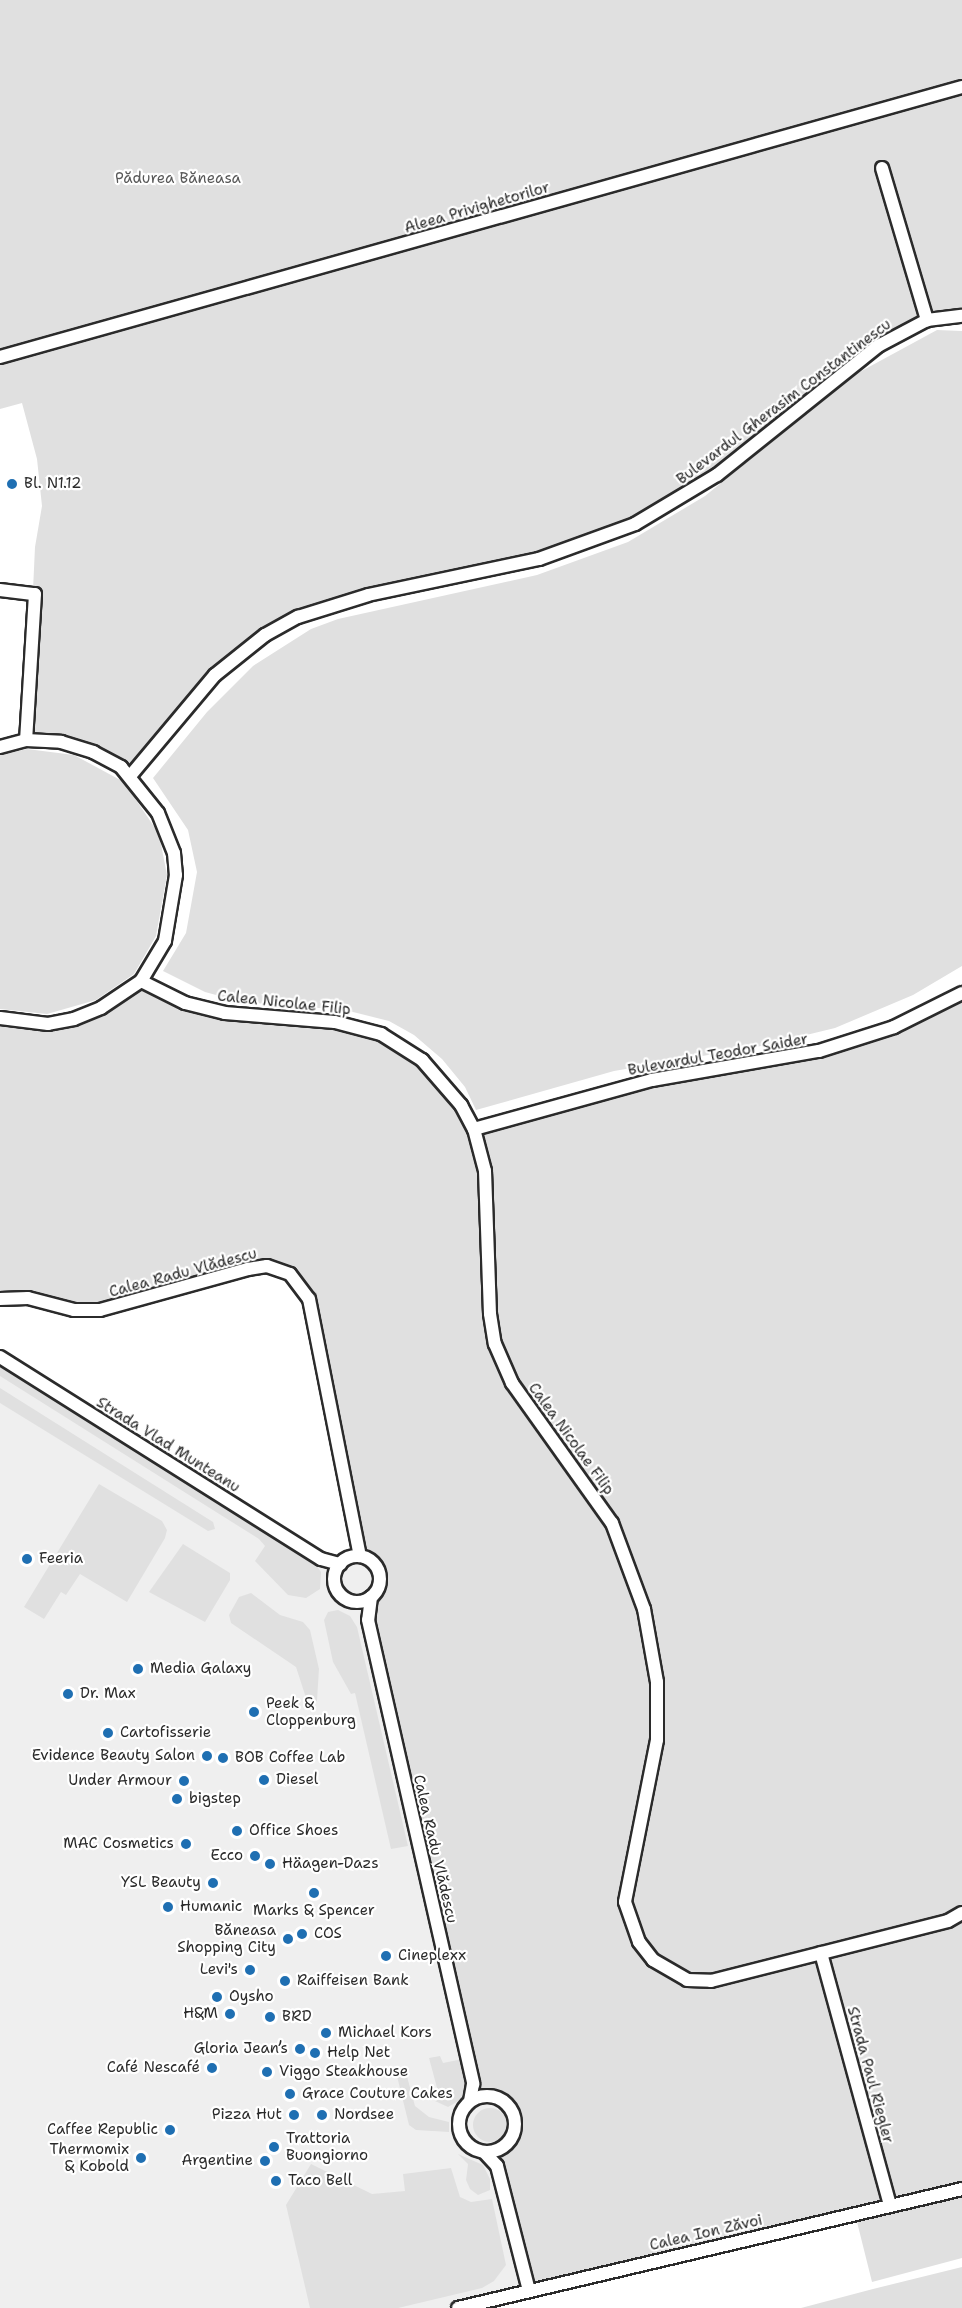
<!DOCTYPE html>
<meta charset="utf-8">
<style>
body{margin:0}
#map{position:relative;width:962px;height:2308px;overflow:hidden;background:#fff;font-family:"Shantell Sans",sans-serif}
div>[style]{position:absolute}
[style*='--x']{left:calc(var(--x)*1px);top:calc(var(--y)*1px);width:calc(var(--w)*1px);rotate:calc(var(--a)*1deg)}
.built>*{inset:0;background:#efefef}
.green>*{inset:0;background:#e0e0e0}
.round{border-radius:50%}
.roads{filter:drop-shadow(2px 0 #2b2b2b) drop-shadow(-2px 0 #2b2b2b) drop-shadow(0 2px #2b2b2b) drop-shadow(0 -2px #2b2b2b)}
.minor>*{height:12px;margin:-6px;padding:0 6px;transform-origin:6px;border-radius:6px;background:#fff}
.minor>.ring{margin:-6px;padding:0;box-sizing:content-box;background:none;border:12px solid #fff;border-radius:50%}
.dots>*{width:16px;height:16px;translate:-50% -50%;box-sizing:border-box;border:3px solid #fff;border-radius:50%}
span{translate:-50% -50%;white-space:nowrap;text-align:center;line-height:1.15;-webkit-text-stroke:4.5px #fff;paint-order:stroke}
.park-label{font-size:15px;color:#585858}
.street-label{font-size:15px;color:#2b2b2b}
.poi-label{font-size:15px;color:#2b2b2b}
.left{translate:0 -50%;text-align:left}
.right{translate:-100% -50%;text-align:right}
</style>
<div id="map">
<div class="built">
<div style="clip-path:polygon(0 1357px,340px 1564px,360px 1556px,378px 1568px,381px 1582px,375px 1594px,475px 2098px,500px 2098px,514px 2115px,511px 2139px,495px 2151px,529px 2291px,458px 2308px,0 2308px)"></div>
</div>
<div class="green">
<div style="clip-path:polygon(0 0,962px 0,962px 316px,908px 328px,717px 475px,590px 543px,327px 606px,236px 656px,131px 775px,93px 752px,26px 740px,35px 547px,42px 506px,37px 459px,22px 403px,0 409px)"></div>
<div style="clip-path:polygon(937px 330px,962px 331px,962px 966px,913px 995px,835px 1028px,761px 1046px,614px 1071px,476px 1110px,465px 1087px,442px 1059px,414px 1035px,389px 1021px,345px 1010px,242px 1002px,205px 992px,163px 971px,186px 933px,197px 872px,188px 830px,153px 778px,207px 712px,253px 666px,311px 629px,338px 619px,537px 575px,628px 542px,705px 496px,856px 374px)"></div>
<div style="clip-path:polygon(27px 749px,74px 755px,124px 782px,159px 834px,167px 875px,156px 936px,134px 974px,96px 1000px,47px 1014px,0 1009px,0 755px)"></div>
<div style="clip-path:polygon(141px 981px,185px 1003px,335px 1022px,408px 1049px,474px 1129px,652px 1080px,819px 1051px,962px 993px,962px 2258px,872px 2282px,855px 2214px,529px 2291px,494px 2152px,511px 2139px,515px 2131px,512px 2110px,495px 2097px,475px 2098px,364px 1601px,378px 1590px,380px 1573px,367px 1558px,352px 1556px,352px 1527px,300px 1285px,267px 1266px,100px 1310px,0 1299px,0 1018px,74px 1019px)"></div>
<div style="clip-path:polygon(0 1366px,312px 1559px,321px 1572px,320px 1589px,306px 1598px,288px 1595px,255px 1561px,265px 1546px,259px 1539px,0 1376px)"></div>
<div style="clip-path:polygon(0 1388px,213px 1522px,215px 1529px,208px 1531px,0 1403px)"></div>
<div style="clip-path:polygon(99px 1484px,162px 1521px,167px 1530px,165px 1538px,127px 1602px,80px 1574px,66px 1595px,61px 1592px,44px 1619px,24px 1607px)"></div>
<div style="clip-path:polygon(183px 1544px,230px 1573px,230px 1580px,205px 1622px,149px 1592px)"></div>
<div style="clip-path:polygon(251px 1593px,280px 1615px,303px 1622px,310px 1630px,319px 1669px,317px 1701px,308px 1704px,296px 1667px,231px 1623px,229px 1615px,239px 1597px)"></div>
<div style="clip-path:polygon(338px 1610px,350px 1616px,357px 1627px,408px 1846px,391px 1849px,355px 1693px,351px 1694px,333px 1662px,324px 1620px,328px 1612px)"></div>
<div style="clip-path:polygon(440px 2056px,443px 2063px,463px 2059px,467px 2085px,460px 2100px,448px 2107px,435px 2101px,440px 2099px,429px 2058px)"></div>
<div style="clip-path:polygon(405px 2069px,415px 2106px,429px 2117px,449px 2122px,449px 2132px,416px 2130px,409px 2125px,396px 2072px)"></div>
<div class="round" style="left:473px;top:2108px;width:34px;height:34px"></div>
<div style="clip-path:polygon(458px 2154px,483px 2165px,490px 2179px,490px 2190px,478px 2195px,470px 2189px,466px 2180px,468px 2164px)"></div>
<div style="clip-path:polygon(311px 2164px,372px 2194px,405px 2191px,403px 2174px,451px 2168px,460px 2197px,471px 2202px,492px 2199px,506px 2265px,494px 2281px,482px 2288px,398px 2308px,310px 2308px,286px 2205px)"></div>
<div style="clip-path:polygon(962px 2267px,962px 2308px,801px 2308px,873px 2289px)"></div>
</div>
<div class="roads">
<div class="minor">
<div style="--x:882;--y:168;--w:159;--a:73.5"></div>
<div style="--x:0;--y:357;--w:999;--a:-15.68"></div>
<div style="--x:0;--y:590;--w:35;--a:7"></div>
<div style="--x:35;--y:594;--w:146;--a:93.5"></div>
<div style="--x:0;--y:747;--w:27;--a:-15"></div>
<div style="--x:26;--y:740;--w:35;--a:3"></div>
<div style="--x:61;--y:742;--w:34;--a:17"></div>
<div style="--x:93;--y:752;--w:32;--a:28"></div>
<div style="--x:121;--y:767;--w:59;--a:51.2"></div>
<div style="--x:158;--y:813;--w:43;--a:68.2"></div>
<div style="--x:174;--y:853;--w:22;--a:85"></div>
<div style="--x:176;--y:875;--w:67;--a:99.5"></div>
<div style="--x:165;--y:941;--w:47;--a:121"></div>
<div style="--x:141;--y:981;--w:48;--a:146"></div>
<div style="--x:101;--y:1008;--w:29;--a:158"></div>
<div style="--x:74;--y:1019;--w:26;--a:169"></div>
<div style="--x:48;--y:1024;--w:48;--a:-172.9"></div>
<div style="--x:131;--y:775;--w:131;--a:-50"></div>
<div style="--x:215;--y:675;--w:64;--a:-38.7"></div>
<div style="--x:265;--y:635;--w:38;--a:-29"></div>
<div style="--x:298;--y:617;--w:73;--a:-17.4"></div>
<div style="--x:368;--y:595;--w:175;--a:-11.9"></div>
<div style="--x:539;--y:559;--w:102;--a:-20"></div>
<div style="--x:635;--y:524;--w:96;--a:-30.9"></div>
<div style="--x:717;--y:475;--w:206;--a:-38.7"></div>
<div style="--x:878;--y:346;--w:55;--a:-28"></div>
<div style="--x:927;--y:320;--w:35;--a:-7"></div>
<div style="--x:141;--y:981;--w:49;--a:26.6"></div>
<div style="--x:185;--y:1003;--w:41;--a:14"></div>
<div style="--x:225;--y:1013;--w:110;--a:4.7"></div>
<div style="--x:335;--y:1022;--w:48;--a:14.6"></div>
<div style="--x:381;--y:1034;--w:49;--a:32.4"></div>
<div style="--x:422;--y:1060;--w:60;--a:49.1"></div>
<div style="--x:461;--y:1105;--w:27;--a:62"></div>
<div style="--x:474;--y:1129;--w:43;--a:75.3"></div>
<div style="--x:485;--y:1171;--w:143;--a:88"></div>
<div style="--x:490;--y:1314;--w:30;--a:81"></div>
<div style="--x:495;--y:1344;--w:43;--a:66.4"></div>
<div style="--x:512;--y:1383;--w:172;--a:54.5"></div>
<div style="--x:612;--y:1523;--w:92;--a:69.6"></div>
<div style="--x:644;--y:1609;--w:74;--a:79.9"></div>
<div style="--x:657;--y:1682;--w:58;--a:90"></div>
<div style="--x:657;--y:1740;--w:165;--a:101.2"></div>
<div style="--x:625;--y:1902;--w:42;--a:70.7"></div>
<div style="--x:639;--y:1942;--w:23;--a:52"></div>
<div style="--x:653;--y:1960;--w:39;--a:30"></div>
<div style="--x:687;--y:1980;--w:24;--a:2"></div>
<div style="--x:711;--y:1981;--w:244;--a:-14.2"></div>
<div style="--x:948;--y:1921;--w:16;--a:-30"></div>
<div style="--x:474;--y:1129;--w:185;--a:-15.4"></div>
<div style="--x:652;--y:1080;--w:169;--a:-9.9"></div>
<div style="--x:819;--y:1051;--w:79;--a:-17.7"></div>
<div style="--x:894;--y:1027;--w:76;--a:-26.6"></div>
<div style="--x:0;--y:1299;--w:28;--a:-2"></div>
<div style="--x:28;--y:1298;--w:48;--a:14.6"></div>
<div style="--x:74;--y:1310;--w:26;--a:0"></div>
<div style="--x:100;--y:1310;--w:154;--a:-15.5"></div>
<div style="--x:248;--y:1269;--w:19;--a:-9"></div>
<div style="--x:267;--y:1266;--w:24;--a:19"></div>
<div style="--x:290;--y:1274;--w:31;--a:53"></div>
<div style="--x:309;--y:1299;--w:262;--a:78.8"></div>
<div style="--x:0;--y:1357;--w:379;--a:32.2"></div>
<div style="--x:321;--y:1559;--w:20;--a:15"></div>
<div class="ring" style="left:334px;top:1556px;width:34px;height:34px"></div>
<div style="--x:371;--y:1597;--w:23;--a:97"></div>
<div style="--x:368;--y:1620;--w:476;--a:77.2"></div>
<div style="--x:473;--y:2084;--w:17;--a:100"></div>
<div style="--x:821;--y:1953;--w:261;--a:74.7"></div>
<div class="ring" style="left:459px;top:2096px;width:44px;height:44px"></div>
<div style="--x:484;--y:2152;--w:19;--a:47"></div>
<div style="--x:497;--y:2166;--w:129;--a:75.6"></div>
<div style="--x:458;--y:2308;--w:518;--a:-13.28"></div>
</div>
</div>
<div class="dots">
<div style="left:12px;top:484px;background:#1f6fb2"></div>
<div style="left:27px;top:1559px;background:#1f6fb2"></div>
<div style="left:138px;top:1669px;background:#1f6fb2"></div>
<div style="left:68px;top:1694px;background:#1f6fb2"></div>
<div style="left:254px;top:1712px;background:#1f6fb2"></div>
<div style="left:108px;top:1733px;background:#1f6fb2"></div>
<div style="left:207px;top:1756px;background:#1f6fb2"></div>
<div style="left:223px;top:1758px;background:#1f6fb2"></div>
<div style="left:264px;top:1780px;background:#1f6fb2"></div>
<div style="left:184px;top:1781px;background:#1f6fb2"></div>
<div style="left:177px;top:1799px;background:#1f6fb2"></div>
<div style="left:237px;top:1831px;background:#1f6fb2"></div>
<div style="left:186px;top:1844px;background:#1f6fb2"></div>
<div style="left:255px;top:1856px;background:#1f6fb2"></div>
<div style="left:270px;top:1864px;background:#1f6fb2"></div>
<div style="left:213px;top:1883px;background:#1f6fb2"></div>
<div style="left:314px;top:1893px;background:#1f6fb2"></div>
<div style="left:168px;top:1907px;background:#1f6fb2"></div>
<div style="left:302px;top:1934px;background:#1f6fb2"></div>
<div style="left:288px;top:1939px;background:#1f6fb2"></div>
<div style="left:386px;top:1956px;background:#1f6fb2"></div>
<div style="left:250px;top:1970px;background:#1f6fb2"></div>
<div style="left:285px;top:1981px;background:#1f6fb2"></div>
<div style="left:217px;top:1997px;background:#1f6fb2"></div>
<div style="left:230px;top:2014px;background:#1f6fb2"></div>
<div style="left:270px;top:2017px;background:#1f6fb2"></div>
<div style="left:326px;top:2033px;background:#1f6fb2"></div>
<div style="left:300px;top:2049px;background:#1f6fb2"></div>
<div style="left:315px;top:2053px;background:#1f6fb2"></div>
<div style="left:212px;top:2068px;background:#1f6fb2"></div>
<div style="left:267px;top:2072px;background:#1f6fb2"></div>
<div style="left:290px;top:2094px;background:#1f6fb2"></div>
<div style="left:294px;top:2115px;background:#1f6fb2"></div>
<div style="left:322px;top:2115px;background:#1f6fb2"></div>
<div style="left:170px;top:2130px;background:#1f6fb2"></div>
<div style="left:274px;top:2147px;background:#1f6fb2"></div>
<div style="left:141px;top:2158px;background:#1f6fb2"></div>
<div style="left:265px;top:2161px;background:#1f6fb2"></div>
<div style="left:276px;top:2181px;background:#1f6fb2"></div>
</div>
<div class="park-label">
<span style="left:178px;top:179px">Pădurea Băneasa</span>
</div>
<div class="street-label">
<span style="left:477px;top:208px;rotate:-16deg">Aleea Privighetorilor</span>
<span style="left:784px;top:402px;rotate:-37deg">Bulevardul Gherasim Constantinescu</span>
<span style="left:284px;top:1003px;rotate:6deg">Calea Nicolae Filip</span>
<span style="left:718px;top:1055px;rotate:-10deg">Bulevardul Teodor Saider</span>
<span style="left:183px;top:1273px;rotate:-15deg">Calea Radu Vlădescu</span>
<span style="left:571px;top:1439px;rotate:54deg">Calea Nicolae Filip</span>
<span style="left:168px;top:1445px;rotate:32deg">Strada Vlad Munteanu</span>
<span style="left:435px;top:1849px;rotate:77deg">Calea Radu Vlădescu</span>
<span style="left:870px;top:2075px;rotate:75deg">Strada Paul Riegler</span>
<span style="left:706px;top:2233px;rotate:-13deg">Calea Ion Zăvoi</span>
</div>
<div class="poi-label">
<span class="left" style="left:24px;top:484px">Bl. N1.12</span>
<span class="left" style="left:39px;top:1559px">Feeria</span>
<span class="left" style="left:150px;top:1669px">Media Galaxy</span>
<span class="left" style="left:80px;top:1694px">Dr. Max</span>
<span class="left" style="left:266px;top:1712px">Peek &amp;<br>Cloppenburg</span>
<span class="left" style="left:120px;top:1733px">Cartofisserie</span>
<span class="right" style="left:195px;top:1756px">Evidence Beauty Salon</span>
<span class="left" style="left:235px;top:1758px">BOB Coffee Lab</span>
<span class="left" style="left:276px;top:1780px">Diesel</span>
<span class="right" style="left:172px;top:1781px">Under Armour</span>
<span class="left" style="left:189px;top:1799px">bigstep</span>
<span class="left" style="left:249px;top:1831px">Office Shoes</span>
<span class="right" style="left:174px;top:1844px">MAC Cosmetics</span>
<span class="right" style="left:243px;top:1856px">Ecco</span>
<span class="left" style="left:282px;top:1864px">Häagen-Dazs</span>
<span class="right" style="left:201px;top:1883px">YSL Beauty</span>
<span class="left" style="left:180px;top:1907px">Humanic</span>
<span style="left:314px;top:1911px">Marks &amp; Spencer</span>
<span class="right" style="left:276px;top:1939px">Băneasa<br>Shopping City</span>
<span class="left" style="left:314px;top:1934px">COS</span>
<span class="left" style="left:398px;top:1956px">Cineplexx</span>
<span class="right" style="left:238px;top:1970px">Levi's</span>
<span class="left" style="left:297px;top:1981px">Raiffeisen Bank</span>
<span class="left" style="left:229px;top:1997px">Oysho</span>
<span class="right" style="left:218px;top:2014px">H&amp;M</span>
<span class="left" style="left:282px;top:2017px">BRD</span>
<span class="left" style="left:338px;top:2033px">Michael Kors</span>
<span class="right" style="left:288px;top:2049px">Gloria Jean’s</span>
<span class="left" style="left:327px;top:2053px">Help Net</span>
<span class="right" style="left:200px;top:2068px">Café Nescafé</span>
<span class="left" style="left:279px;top:2072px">Viggo Steakhouse</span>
<span class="left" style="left:302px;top:2094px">Grace Couture Cakes</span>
<span class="right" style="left:282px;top:2115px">Pizza Hut</span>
<span class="left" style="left:334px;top:2115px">Nordsee</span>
<span class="right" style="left:158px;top:2130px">Caffee Republic</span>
<span class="left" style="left:286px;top:2147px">Trattoria<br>Buongiorno</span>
<span class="right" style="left:129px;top:2158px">Thermomix<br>&amp; Kobold</span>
<span class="right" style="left:253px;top:2161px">Argentine</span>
<span class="left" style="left:288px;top:2181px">Taco Bell</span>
</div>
</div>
